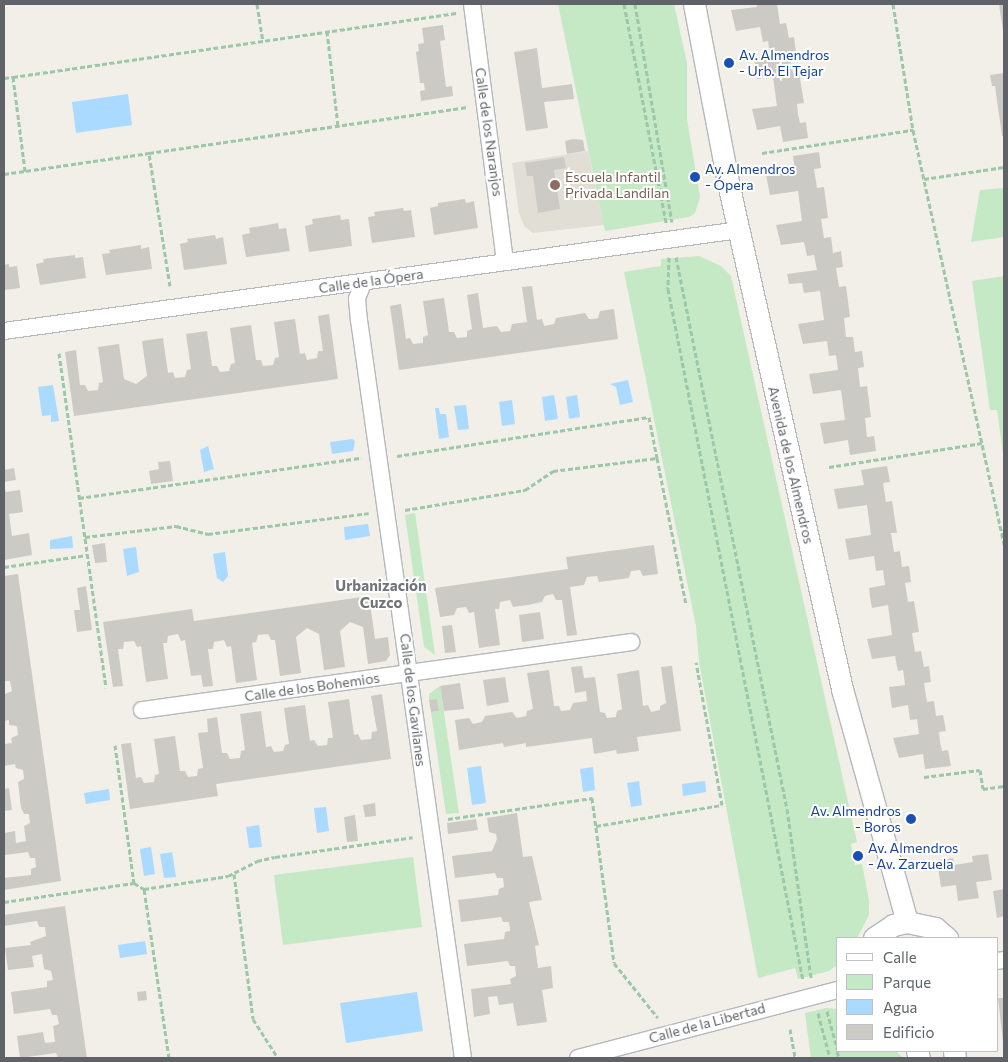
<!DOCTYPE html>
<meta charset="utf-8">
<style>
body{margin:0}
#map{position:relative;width:1008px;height:1062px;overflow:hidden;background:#f1efe8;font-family:Commissioner,sans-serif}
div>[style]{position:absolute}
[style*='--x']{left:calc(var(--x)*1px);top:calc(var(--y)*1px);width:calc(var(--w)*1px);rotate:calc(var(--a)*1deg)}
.education>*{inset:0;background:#e1ded6}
.green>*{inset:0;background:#c5e8c5}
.water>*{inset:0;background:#aadaff}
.building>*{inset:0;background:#cccac5}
.path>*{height:3px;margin-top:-1.5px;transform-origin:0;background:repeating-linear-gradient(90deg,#9cc7a9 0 5px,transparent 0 7.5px)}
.roads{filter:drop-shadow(1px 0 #b5b8bc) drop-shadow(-1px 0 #b5b8bc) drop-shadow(0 1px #b5b8bc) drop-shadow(0 -1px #b5b8bc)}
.minor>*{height:16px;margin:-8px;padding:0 8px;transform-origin:8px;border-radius:8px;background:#fff}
.tertiary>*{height:21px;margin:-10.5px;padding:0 10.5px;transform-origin:10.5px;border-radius:10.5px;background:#fff}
.dots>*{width:14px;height:14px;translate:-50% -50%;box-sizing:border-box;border:2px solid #fff;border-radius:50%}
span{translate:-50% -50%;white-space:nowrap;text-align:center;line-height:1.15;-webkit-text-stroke:4px #fff;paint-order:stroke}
.transit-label{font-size:14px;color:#164399}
.left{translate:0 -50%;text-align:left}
.right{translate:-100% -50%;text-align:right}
.street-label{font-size:14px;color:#5f6368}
.education-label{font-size:14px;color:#785e54}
.neighbourhood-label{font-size:15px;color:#70757a;font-weight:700}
.frame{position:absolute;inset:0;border:5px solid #5f6368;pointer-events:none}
.legend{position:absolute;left:836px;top:937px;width:162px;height:115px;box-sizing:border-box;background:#fff;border:1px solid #bfc1c3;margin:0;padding:6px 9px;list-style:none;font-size:15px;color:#5f6368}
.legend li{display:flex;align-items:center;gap:10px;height:25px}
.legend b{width:25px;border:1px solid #bfc1c3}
</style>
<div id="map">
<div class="education">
<div style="clip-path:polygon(588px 151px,604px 225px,533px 233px,524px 226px,519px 213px,512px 163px)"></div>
</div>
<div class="green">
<div style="clip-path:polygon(558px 4px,674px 4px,687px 63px,687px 119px,700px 197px,695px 213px,689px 217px,605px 231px)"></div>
<div style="clip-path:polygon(1004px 188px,1004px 237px,971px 242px,980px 190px)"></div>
<div style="clip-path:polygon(699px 256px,721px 266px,731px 276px,857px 842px,851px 844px,855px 865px,862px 864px,869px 900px,869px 915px,857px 938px,837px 938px,837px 965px,829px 971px,798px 979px,795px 968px,758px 978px,699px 662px,696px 626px,624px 272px,661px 266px,661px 259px)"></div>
<div style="clip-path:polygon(1004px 276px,1004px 461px,997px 410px,990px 410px,972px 281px)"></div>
<div style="clip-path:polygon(415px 513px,435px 655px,424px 647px,405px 515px)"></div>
<div style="clip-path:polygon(440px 686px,459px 813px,446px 814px,431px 712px,439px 711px,437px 699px,429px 700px,429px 694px)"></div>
<div style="clip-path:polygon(413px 857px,422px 927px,283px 945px,274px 875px)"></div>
<div style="clip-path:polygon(826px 1008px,837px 1009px,837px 1051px,896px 1051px,903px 1058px,811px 1058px,805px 1013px)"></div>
</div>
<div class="water">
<div style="clip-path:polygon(128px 94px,132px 125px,76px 133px,72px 102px)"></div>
<div style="clip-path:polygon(628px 380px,633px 402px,620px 405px,616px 387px,610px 384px)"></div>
<div style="clip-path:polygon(53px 385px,59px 421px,51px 422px,51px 415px,42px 416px,38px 387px)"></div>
<div style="clip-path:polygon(554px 395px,558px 419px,545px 421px,542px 397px)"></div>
<div style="clip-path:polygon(577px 395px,580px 417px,569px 419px,566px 397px)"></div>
<div style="clip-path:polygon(512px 400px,515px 424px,502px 426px,499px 402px)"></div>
<div style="clip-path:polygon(466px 405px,469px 429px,458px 430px,454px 406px)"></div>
<div style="clip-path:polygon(435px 408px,439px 408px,440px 414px,446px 414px,449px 437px,439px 439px)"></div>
<div style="clip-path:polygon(352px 439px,355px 441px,353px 451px,332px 454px,330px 442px)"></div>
<div style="clip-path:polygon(208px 446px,214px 469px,204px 472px,200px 450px)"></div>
<div style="clip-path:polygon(368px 524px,370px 536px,345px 540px,344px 527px)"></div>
<div style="clip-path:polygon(72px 536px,73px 548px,50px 549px,50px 540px)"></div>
<div style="clip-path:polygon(136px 547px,139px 572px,127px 576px,123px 549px)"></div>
<div style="clip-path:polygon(225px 552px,228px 576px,223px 582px,217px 578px,213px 554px)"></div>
<div style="clip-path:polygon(481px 766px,486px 803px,472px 805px,467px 768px)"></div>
<div style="clip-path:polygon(593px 767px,595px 790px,583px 792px,580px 769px)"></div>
<div style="clip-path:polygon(639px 781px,642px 805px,631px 807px,627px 783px)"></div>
<div style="clip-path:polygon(705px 781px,706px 792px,683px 796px,682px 784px)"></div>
<div style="clip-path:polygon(109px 789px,110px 800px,86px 804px,84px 793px)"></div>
<div style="clip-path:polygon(326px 807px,329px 831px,317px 833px,314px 808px)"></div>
<div style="clip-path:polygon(259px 825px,262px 847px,249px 848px,246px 827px)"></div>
<div style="clip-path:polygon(151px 847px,155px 874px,144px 876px,140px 849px)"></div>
<div style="clip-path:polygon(172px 852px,176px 877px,164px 878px,160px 854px)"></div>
<div style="clip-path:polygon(145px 941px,147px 954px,120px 958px,118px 945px)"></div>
<div style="clip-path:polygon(417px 992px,423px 1031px,346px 1043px,340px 1003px)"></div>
</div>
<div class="building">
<div style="clip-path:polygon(757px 4px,777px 4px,780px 24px,786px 23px,789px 38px,794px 37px,796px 53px,790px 54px,791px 63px,793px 73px,799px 72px,804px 103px,797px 104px,798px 114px,800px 123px,806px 122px,808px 138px,783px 142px,780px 126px,757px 130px,752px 109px,777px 106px,773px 77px,757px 79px,754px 58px,770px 56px,768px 41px,763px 42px,760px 27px,736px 31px,731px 10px,757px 7px)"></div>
<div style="clip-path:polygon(999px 4px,1004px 4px,1004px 31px,1003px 31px)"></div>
<div style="clip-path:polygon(443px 25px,445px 40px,440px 41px,446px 87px,452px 86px,453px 96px,421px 101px,420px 91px,425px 90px,424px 83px,420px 83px,416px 52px,419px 51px,418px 44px,424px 43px,422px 28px)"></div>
<div style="clip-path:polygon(537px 48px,542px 88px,572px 84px,574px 99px,544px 102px,548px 128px,526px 131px,514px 52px)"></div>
<div style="clip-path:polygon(1004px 73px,1004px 136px,1002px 136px,995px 86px,992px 86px,990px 75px)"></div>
<div style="clip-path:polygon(573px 139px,583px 140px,585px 151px,567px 154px,565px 141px)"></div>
<div style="clip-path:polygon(819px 152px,821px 168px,814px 169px,817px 188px,824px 187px,828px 218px,821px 219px,824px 238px,831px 237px,833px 253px,841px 251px,843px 267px,836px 268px,839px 287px,846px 286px,850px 317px,844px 318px,846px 337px,853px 337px,855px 352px,862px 351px,864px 367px,858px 368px,860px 387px,867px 386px,871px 417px,865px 418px,867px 437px,874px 436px,876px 451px,850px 455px,848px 440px,824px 444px,820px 423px,845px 420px,841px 390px,813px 394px,809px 374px,838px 370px,836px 355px,829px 356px,827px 341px,803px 344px,798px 324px,824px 320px,820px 291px,804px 293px,802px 283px,789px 284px,787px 274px,817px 270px,814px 255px,807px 256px,804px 242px,781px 245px,776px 225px,802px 221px,798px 191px,770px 195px,766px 175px,795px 171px,793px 156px)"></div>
<div style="clip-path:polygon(564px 157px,566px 168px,554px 170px,560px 209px,538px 213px,533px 176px,527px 176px,525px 163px)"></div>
<div style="clip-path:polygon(465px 199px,466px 203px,474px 201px,478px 228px,434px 235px,430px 208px,438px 206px,438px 203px)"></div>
<div style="clip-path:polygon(403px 208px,404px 211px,411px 210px,415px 237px,372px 243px,368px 217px,375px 216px,374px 212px)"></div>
<div style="clip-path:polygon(340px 215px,341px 220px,349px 219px,352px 246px,309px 252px,305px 226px,313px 224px,312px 219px)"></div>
<div style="clip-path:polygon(278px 223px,279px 229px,286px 228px,290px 251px,246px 257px,242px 235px,250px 233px,249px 228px)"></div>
<div style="clip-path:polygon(215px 235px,216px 239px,223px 237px,227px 264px,184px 270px,180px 244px,188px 242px,187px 239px)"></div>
<div style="clip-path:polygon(141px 245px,141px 249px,149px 247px,152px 269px,106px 275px,102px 254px,110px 253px,109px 250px)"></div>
<div style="clip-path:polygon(75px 255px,75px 258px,83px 257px,86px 278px,40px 285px,36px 264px,44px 262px,43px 259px)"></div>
<div style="clip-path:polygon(9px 264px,9px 267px,17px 266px,20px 288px,4px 290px,4px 265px)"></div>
<div style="clip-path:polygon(532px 286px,537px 320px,542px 319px,544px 326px,554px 324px,556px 318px,585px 313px,589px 319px,594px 319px,598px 318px,600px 311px,614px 309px,618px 339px,399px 370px,390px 306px,401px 304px,406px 339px,410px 338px,413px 344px,423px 343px,423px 337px,428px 335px,423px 301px,444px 298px,449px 332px,454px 332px,457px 338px,467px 337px,467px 331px,472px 329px,467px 295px,478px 293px,483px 328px,497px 326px,501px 332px,510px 331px,512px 324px,527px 322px,522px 287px)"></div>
<div style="clip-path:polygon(329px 314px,338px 379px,74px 416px,65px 352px,76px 350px,80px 385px,85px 385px,88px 391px,98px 390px,99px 383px,103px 382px,98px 347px,119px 344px,124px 379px,136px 384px,147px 376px,142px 341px,163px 338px,168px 373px,173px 372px,175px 378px,185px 377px,187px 370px,191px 369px,186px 334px,207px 331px,212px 366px,217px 366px,220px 372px,229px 371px,231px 364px,235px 363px,230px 328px,251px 325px,256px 360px,261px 360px,263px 366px,273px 365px,275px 358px,279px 357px,274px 322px,295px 319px,300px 354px,305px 353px,307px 360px,317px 358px,318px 351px,323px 351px,318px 316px)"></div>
<div style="clip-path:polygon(170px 461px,173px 481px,151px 484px,149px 471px,159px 469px,158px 462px)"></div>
<div style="clip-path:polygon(887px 466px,890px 482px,883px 483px,886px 502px,892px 501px,897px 533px,891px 533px,894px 552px,900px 551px,902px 567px,909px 566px,911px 582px,905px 583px,908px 602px,914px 601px,919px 632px,912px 633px,915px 652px,921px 651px,924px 667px,929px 666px,931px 682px,924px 683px,927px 702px,934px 701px,936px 716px,943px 715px,946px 731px,939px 732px,940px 742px,942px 751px,948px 750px,951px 766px,925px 769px,923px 754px,899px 758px,893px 738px,919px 734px,917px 719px,910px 720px,908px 705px,892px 708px,889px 687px,905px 685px,903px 670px,898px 671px,895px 656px,872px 659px,867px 639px,892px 635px,888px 605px,872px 608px,870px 597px,869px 588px,885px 585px,883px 570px,876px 571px,874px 556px,849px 560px,845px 539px,871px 535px,867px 505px,838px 509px,834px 489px,864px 485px,861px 470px)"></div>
<div style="clip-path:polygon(14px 468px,16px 480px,4px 482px,4px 470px)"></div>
<div style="clip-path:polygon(4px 486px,6px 492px,20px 490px,23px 512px,9px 514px,12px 536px,29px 533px,32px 555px,4px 560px)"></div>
<div style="clip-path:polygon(105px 543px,107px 562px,95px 563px,92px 545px)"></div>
<div style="clip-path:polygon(654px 545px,658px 574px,643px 576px,640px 570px,631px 571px,629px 578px,599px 582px,597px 576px,587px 577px,584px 585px,570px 587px,577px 635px,567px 636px,562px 600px,556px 600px,553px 594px,545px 596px,542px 602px,528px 605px,513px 607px,510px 600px,500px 602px,499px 609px,495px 609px,500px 645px,479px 648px,474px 612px,469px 613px,466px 607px,457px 608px,454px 615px,440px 617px,435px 588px,568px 569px,566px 557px)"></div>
<div style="clip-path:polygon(18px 574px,61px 881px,4px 890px,4px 878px,31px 875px,31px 869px,36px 867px,35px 858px,30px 858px,28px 852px,5px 855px,4px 860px,4px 833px,15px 831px,16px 843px,26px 841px,24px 826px,30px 823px,29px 814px,24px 814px,21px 808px,18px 782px,24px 779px,23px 770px,16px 768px,15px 764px,4px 766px,4px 744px,12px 743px,11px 738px,18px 735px,17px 726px,9px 725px,9px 720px,4px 721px,5px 694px,12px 691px,10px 681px,4px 681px,4px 576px)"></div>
<div style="clip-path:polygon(86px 586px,92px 630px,77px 632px,74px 610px,80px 610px,77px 588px)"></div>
<div style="clip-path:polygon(369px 596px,375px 639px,388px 637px,390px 655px,386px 661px,368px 664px,363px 627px,350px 622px,340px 631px,345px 667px,324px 670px,319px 634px,307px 628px,296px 637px,301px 673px,280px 676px,275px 640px,271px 640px,268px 634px,258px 635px,256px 642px,252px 643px,257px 680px,236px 683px,231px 646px,227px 647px,224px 640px,214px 642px,213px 649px,208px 649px,213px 686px,203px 687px,201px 675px,191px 676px,185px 640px,181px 641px,178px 634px,168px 636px,167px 643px,163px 643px,168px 679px,146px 682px,141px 646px,137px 647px,134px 641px,124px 642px,123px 649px,118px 649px,123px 686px,113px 687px,103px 622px,192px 609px,194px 621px)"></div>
<div style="clip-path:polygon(540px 612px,544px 639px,522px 642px,519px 615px)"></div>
<div style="clip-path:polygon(452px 625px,456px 652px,445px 653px,442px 626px)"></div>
<div style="clip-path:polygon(582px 666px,584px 678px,595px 677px,600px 712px,605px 713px,607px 718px,616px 717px,617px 711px,622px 709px,617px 674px,639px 670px,643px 706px,648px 705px,651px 712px,660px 710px,660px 706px,666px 703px,661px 667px,672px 666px,681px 731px,637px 737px,639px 751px,617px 754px,616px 750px,594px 754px,592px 738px,526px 747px,526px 743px,504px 747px,503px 743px,459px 750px,455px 720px,469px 718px,473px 724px,482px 722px,485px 716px,512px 712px,517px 718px,526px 716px,527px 711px,533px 709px,527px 673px,549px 670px,554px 706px,559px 706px,561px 711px,570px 710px,573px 703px,587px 701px,586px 691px,575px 693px,571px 667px)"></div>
<div style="clip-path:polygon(505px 677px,509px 702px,487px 706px,483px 680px)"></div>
<div style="clip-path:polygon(460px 683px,464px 709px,444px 711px,440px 686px)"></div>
<div style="clip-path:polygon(382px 694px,391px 759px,216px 784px,218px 796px,130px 809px,121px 744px,131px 743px,136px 778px,141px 777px,144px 783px,154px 782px,155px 775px,159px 774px,154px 739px,175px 736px,180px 771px,185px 771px,188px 777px,197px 776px,198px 769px,203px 768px,198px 733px,208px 732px,207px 719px,217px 717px,222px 753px,227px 753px,230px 759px,240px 758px,241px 751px,245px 750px,240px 714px,261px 711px,266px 747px,271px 746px,274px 752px,283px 751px,285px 745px,289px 744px,284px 708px,305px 705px,310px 741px,314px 740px,318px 746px,327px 745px,328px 738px,333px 738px,328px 702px,349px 699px,354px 735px,358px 734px,361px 740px,371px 739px,372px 732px,377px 731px,371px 696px)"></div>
<div style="clip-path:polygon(437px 699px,439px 711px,431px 712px,429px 700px)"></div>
<div style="clip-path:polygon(9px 788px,12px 810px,4px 811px,4px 789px)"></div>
<div style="clip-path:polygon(375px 803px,376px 816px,365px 817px,363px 805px)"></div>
<div style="clip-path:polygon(517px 813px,523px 857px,532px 856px,542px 900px,529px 902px,539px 945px,535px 946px,538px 968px,551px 966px,553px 988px,542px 990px,547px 1022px,517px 1026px,513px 1003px,499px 1005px,497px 996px,488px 997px,490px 1014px,474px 1017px,471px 989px,511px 984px,510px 979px,516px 976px,515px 966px,510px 966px,508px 961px,467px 966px,464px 944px,504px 939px,505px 932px,510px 931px,509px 922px,503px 922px,501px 917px,461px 922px,458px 900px,498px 895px,499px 889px,504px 887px,503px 878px,497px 878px,495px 873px,455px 878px,452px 856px,492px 851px,497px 839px,496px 834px,489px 832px,487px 818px)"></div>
<div style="clip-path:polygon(355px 815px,358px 841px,347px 842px,344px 817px)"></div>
<div style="clip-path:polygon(476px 819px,478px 830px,448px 834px,447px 823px)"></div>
<div style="clip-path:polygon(988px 854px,992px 880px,976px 882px,979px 898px,958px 901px,956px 885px,941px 887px,937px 861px,953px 858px,954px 865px,973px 862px,972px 856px)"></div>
<div style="clip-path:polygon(1004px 889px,1004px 916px,997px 918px,993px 891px)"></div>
<div style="clip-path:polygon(65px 906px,87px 1058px,58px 1058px,56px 1053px,20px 1058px,17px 1036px,43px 1032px,45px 1043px,55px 1042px,53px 1026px,59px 1024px,57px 1015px,52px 1015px,50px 1009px,14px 1014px,11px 992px,47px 987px,47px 981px,53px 980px,51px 971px,44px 969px,42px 954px,32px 956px,34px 967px,8px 970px,5px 948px,31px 945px,30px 942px,46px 936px,45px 927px,39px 927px,37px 921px,4px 926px,4px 915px)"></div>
<div style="clip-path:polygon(146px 991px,147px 1000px,138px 1001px,137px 992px)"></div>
<div style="clip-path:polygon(998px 998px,1004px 998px,1004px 1042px,1003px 1042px)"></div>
</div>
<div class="path">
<div style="--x:257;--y:4;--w:36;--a:81"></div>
<div style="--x:624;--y:4;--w:223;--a:79.1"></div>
<div style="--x:635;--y:4;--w:221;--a:80.4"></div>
<div style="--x:893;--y:4;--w:128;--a:81"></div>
<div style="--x:913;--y:130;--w:425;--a:77.6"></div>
<div style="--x:327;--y:31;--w:96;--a:83.4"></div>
<div style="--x:13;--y:77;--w:448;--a:-8.2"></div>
<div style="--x:4;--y:78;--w:9;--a:-6"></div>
<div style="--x:13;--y:77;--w:95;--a:82.7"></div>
<div style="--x:762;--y:153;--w:153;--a:-8.7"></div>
<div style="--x:4;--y:174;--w:147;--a:-8.2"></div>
<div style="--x:924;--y:179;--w:81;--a:-8.5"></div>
<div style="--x:669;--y:257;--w:32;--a:92"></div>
<div style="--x:668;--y:289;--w:704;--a:78.95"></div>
<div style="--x:676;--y:257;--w:563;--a:78.63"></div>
<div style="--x:787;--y:809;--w:171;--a:81.9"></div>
<div style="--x:170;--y:286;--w:135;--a:-99"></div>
<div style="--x:149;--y:153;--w:322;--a:-8.2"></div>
<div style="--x:59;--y:353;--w:338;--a:82"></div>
<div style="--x:397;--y:456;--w:255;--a:-8.8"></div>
<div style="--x:649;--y:417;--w:42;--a:79"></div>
<div style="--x:829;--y:467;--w:155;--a:-8.9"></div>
<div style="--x:79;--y:498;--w:285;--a:-8.1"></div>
<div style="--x:405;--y:510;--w:122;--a:-9.5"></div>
<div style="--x:525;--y:490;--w:34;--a:-34"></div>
<div style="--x:553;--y:471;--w:105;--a:-7.1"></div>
<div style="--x:657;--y:458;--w:150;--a:78.8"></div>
<div style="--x:85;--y:537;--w:92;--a:-6.9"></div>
<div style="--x:176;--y:526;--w:33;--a:14"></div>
<div style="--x:208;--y:534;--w:162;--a:-7.4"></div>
<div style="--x:4;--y:567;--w:84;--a:-8.2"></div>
<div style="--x:115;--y:745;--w:139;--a:82.2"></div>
<div style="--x:924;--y:777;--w:56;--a:-7.1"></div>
<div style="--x:980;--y:770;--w:19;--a:81"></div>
<div style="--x:983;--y:789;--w:21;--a:-8"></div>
<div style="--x:448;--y:819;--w:146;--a:-8.3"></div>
<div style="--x:592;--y:798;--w:166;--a:82.4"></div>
<div style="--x:614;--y:963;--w:70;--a:51.3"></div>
<div style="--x:596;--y:826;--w:128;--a:-9.5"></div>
<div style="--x:722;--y:805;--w:145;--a:-100.3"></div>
<div style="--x:234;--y:874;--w:146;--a:82.5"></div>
<div style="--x:253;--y:1019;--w:46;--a:57.3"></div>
<div style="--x:4;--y:902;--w:131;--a:-8.3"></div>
<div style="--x:134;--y:883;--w:12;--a:31"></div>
<div style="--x:827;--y:1011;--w:39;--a:75"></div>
<div style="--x:818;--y:1013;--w:47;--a:75.1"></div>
<div style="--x:790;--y:1029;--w:29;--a:80"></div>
<div style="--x:837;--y:1051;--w:7;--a:74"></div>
<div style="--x:169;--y:1058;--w:171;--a:-98.4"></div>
<div style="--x:144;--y:889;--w:85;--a:-8.8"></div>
<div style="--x:228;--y:876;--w:33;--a:-27"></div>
<div style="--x:257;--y:861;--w:18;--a:-13"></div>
<div style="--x:275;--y:857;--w:139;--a:-8.2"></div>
</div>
<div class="roads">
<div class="minor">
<div style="--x:472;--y:4;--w:258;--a:82.7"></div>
<div style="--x:363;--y:283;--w:17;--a:111"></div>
<div style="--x:357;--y:299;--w:21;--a:85"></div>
<div style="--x:359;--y:320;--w:745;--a:81.98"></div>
<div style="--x:4;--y:331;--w:742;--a:-7.82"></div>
<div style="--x:142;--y:710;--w:494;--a:-7.9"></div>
<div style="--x:997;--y:961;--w:7;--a:-8"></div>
<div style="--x:578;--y:1058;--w:268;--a:-14.7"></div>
</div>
<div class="tertiary">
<div style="--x:694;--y:4;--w:182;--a:79.2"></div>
<div style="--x:728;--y:183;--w:519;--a:77.3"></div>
<div style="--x:842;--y:689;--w:242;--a:74.4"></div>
<div style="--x:874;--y:938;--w:23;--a:-34"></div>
<div style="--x:893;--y:925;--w:14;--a:-12"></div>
<div style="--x:907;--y:922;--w:29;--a:12"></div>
<div style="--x:935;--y:928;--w:16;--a:40"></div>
<div style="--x:917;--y:1051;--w:7;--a:74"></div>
<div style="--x:954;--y:1051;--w:7;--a:82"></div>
</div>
</div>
<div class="dots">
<div style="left:729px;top:63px;background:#1a4fb4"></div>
<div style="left:695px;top:177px;background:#1a4fb4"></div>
<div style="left:555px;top:185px;background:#8d6e63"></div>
<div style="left:911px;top:819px;background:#1a4fb4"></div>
<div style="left:858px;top:856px;background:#1a4fb4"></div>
</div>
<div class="transit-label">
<span class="left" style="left:739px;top:63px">Av. Almendros<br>- Urb. El Tejar</span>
<span class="left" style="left:705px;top:177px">Av. Almendros<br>- Ópera</span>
<span class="right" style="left:901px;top:819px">Av. Almendros<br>- Boros</span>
<span class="left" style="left:868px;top:856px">Av. Almendros<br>- Av. Zarzuela</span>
</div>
<div class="street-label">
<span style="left:489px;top:132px;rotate:82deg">Calle de los Naranjos</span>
<span style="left:371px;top:281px;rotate:-8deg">Calle de la Ópera</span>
<span style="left:791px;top:465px;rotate:77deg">Avenida de los Almendros</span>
<span style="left:312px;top:687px;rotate:-8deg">Calle de los Bohemios</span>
<span style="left:413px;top:700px;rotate:83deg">Calle de los Gavilanes</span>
<span style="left:707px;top:1023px;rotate:-15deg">Calle de la Libertad</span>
</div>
<div class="education-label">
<span class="left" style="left:565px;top:185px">Escuela Infantil<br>Privada Landilan</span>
</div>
<div class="neighbourhood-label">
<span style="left:381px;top:594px">Urbanización<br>Cuzco</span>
</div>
<div class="frame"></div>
<ul class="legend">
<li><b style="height:6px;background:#fff"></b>Calle</li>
<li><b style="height:14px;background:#c5e8c5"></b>Parque</li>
<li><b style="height:14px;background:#aadaff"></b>Agua</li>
<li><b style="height:14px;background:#cccac5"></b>Edificio</li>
</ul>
</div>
